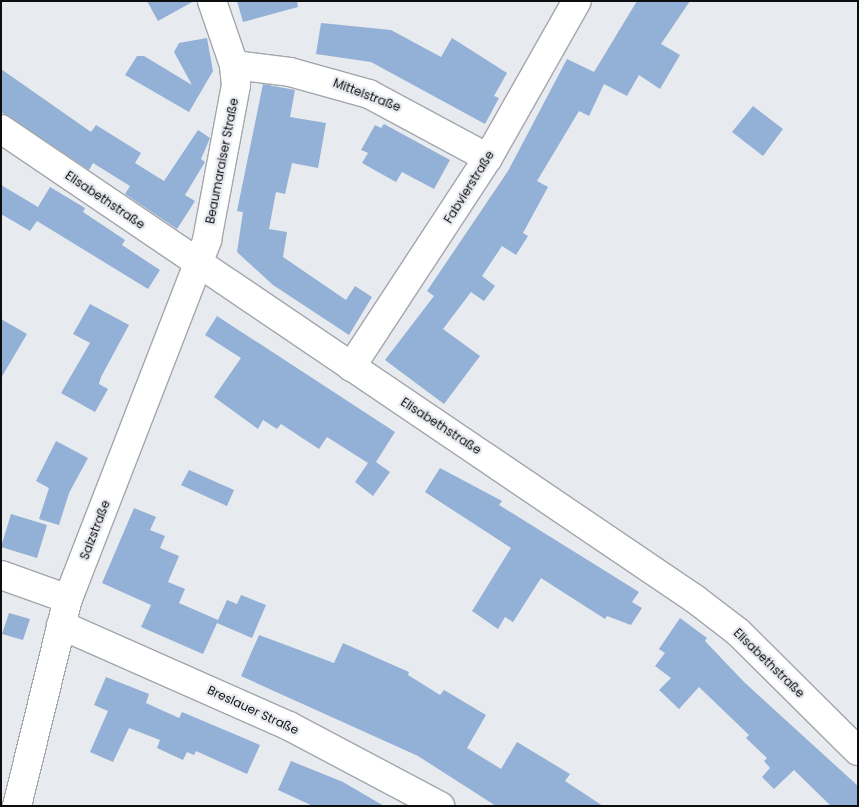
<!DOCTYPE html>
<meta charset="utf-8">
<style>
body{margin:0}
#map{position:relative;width:859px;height:807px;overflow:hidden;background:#e7eaef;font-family:Poppins,sans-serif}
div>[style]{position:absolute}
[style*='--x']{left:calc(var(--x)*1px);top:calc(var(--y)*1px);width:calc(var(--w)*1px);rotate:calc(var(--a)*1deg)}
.building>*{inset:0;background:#93b0d6}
.roads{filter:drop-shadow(1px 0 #a3a6ab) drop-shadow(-1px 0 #a3a6ab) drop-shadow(0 1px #a3a6ab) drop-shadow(0 -1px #a3a6ab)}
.minor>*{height:28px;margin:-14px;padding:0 14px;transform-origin:14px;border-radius:14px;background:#fff}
span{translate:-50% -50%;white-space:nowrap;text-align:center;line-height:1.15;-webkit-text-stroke:4.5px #e7eaef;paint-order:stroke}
.street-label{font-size:12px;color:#0d0e10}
.frame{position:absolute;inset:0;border:2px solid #0d0e10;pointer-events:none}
</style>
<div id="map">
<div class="building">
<div style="clip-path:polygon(147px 1px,194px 1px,158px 21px)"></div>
<div style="clip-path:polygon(237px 1px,297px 1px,298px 7px,243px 22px)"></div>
<div style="clip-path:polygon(637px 1px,690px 1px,661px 44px,680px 55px,660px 89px,639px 75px,627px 96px,604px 84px,589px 116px,579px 111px,537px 181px,548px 187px,523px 233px,528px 236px,516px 255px,502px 246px,482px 276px,495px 286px,484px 301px,471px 292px,443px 329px,480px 356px,444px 404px,385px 360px,434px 296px,427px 291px,508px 171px,567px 59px,594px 72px)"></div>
<div style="clip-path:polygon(321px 23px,391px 30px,441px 57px,452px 38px,507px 73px,494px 96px,499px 98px,485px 124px,371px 62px,316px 54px)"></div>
<div style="clip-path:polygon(207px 38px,213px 71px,189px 112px,125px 75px,137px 56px,144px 56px,192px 85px,174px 52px,179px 43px)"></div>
<div style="clip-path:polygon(1px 69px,91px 132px,96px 125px,141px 153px,135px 163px,164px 181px,198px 130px,210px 138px,201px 159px,205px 162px,185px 195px,195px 201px,177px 229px,125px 194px,130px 186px,93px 163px,89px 170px,1px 112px)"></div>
<div style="clip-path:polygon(263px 84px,295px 90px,290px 117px,326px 123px,318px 168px,292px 163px,285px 194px,276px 192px,269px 229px,287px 232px,283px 257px,346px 300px,355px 286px,372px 297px,349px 335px,273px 285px,237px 252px,243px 212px,237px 211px)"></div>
<div style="clip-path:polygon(753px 106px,783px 129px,763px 156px,732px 132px)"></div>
<div style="clip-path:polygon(384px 124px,450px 160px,434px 189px,402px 172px,396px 182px,362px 163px,368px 153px,361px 150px,375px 125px,381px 128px)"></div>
<div style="clip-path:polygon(1px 185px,38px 207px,50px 187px,85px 208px,83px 212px,125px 240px,122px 245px,160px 270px,148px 289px,37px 221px,30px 231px,1px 214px)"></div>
<div style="clip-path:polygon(90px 304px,129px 325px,101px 377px,99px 384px,108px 389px,95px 412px,61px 393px,90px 343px,73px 334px)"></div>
<div style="clip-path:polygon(217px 316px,395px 432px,376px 462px,390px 472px,373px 496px,355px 482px,368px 463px,327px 437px,319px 449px,281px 424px,277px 429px,263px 420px,258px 429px,214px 397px,241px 358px,205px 335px)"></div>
<div style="clip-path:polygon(1px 319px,27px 334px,1px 378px)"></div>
<div style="clip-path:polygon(56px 441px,88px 458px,69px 493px,59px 525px,39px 519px,49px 488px,36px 481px)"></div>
<div style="clip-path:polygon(440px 468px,502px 501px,499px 505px,639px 592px,632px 602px,642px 608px,631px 625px,607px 616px,605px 619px,541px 578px,513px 622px,505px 617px,498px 629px,472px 611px,511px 548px,425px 492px)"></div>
<div style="clip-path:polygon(189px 470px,234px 490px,227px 506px,181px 485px)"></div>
<div style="clip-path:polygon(134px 508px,156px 517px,150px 530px,165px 536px,160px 548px,179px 556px,168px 582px,185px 589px,179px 603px,218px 620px,227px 600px,237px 604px,241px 595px,266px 605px,252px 638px,217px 623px,203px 654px,141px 627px,151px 605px,102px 583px)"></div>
<div style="clip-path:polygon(11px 514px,47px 525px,37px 558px,1px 547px)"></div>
<div style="clip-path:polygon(9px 613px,30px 619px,23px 640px,2px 634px)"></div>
<div style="clip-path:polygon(680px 618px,707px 638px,705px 641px,744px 682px,858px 786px,858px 806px,831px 806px,794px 770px,774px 789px,762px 777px,770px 768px,764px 761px,767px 758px,746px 738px,749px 735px,699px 687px,679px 709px,659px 690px,671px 678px,655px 666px,665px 653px,659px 649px)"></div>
<div style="clip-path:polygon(259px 635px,334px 663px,343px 643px,409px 672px,408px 675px,440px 695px,444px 690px,486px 715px,467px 748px,501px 769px,517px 742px,570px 774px,565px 781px,603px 806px,496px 806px,418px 756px,241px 676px)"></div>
<div style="clip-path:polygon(106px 677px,149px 694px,146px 703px,179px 718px,182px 712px,260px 745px,247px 774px,196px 751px,194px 755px,187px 752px,183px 760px,157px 748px,160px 740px,129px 728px,113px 762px,90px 752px,108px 711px,94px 705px)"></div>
<div style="clip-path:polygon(291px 761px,343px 782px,384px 806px,313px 806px,278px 790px)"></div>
</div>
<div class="roads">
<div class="minor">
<div style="--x:234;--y:65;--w:56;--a:7.1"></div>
<div style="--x:290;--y:72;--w:82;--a:15.6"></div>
<div style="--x:369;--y:94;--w:135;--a:28.3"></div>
<div style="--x:1;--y:129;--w:838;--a:34.11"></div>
<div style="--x:695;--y:599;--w:54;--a:37.5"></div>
<div style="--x:738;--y:632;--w:169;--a:44.8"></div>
<div style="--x:351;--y:367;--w:250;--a:-56.8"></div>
<div style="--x:488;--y:158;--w:180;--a:-60.5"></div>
<div style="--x:1;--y:575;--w:71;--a:19.7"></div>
<div style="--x:61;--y:625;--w:249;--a:23.9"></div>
<div style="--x:289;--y:726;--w:171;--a:27.9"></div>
<div style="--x:17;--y:806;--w:213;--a:-76.2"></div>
<div style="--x:68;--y:599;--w:385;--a:-68.8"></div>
<div style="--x:207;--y:240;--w:158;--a:-79.4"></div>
<div style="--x:236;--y:85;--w:20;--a:-96"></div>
<div style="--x:234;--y:65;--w:68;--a:-109"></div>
</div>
</div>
<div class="street-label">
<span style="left:367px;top:95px;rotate:21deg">Mittelstraße</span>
<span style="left:222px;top:161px;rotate:-79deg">Beaumaraiser Straße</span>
<span style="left:469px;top:187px;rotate:-58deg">Fabvierstraße</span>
<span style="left:105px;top:200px;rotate:34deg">Elisabethstraße</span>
<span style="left:441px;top:426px;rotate:33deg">Elisabethstraße</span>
<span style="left:95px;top:530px;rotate:-69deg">Salzstraße</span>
<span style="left:769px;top:663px;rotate:44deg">Elisabethstraße</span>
<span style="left:253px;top:710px;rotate:25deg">Breslauer Straße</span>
</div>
<div class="frame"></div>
</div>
